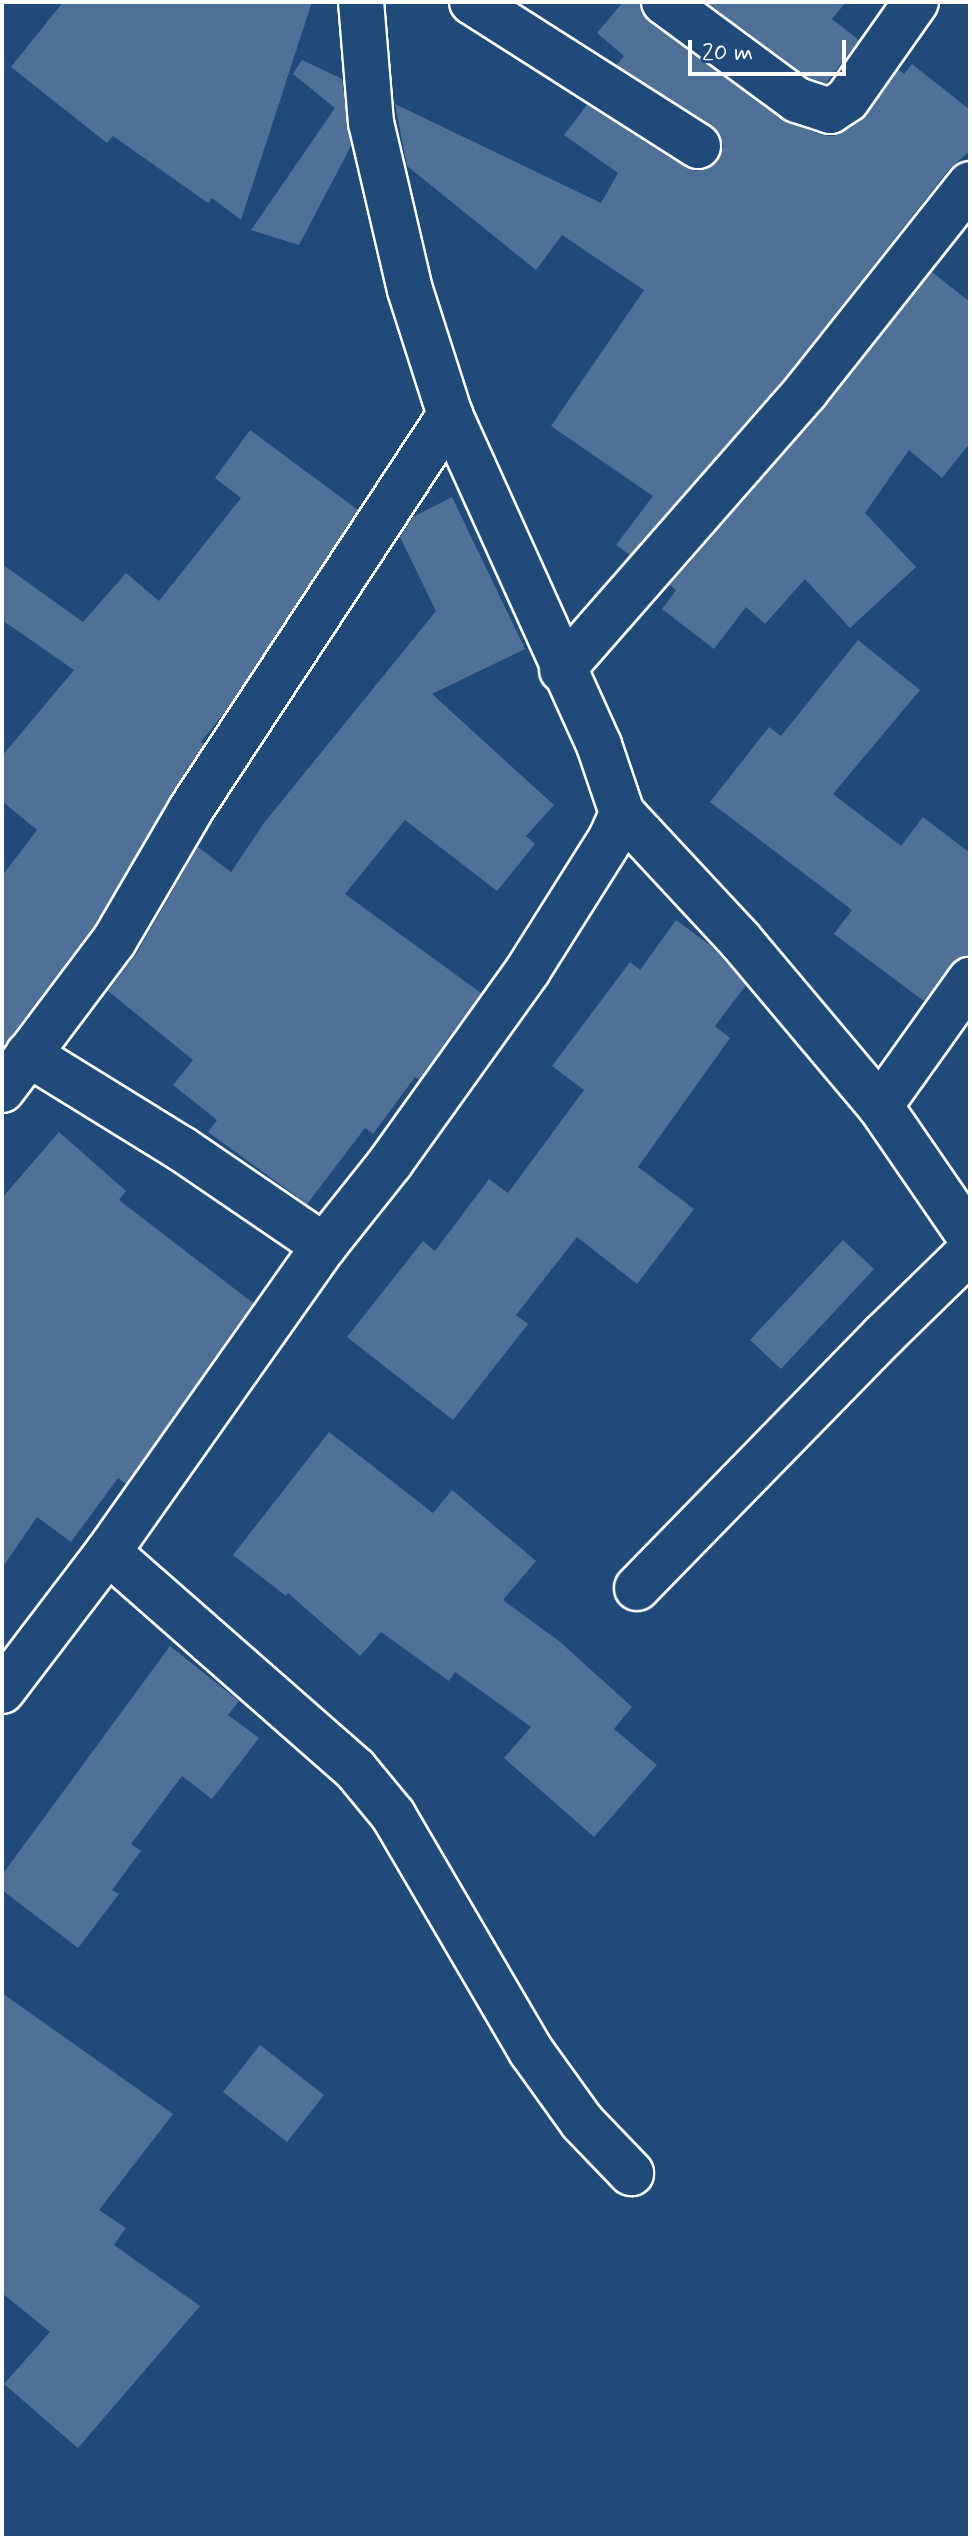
<!DOCTYPE html>
<style>
body{margin:0}
#map{position:relative;width:972px;height:2540px;overflow:hidden;background:#1f4a7a;font-family:Mynerve,sans-serif}
div>[style]{position:absolute}
[style*='--x']{left:calc(var(--x)*1px);top:calc(var(--y)*1px);width:calc(var(--w)*1px);rotate:calc(var(--a)*1deg)}
.building>*{inset:0;background:#507197}
.roads{filter:drop-shadow(2px 0 #fff) drop-shadow(-2px 0 #fff) drop-shadow(0 2px #fff) drop-shadow(0 -2px #fff)}
.minor>*{height:44px;margin:-22px;padding:0 22px;transform-origin:22px;border-radius:22px;background:#1f4a7a}
span{translate:-50% -50%;white-space:nowrap;text-align:center;line-height:1.15;-webkit-text-stroke:8px #1f4a7a;paint-order:stroke}
.frame{position:absolute;inset:0;border:4px solid #fff;pointer-events:none}
.scale{position:absolute;left:688px;top:40px;width:158px;height:36px;box-sizing:border-box;border:4px solid #fff;border-top:0;padding-left:10px;font-size:24px;line-height:28px;white-space:nowrap;color:#fff;-webkit-text-stroke:6px #1f4a7a;paint-order:stroke}
</style>
<div id="map">
<div class="building">
<div style="clip-path:polygon(63px 2px,312px 2px,241px 220px,212px 198px,208px 203px,113px 136px,107px 143px,11px 67px)"></div>
<div style="clip-path:polygon(623px 2px,639px 2px,642px 13px,649px 22px,783px 120px,822px 135px,834px 136px,861px 121px,899px 70px,904px 74px,912px 64px,970px 110px,970px 151px,950px 168px,787px 375px,630px 555px,616px 545px,653px 496px,551px 426px,644px 290px,562px 235px,536px 270px,407px 166px,395px 104px,601px 203px,618px 173px,564px 135px,587px 105px,685px 167px,696px 171px,709px 168px,719px 159px,723px 146px,720px 134px,617px 65px,624px 56px,597px 33px)"></div>
<div style="clip-path:polygon(706px 2px,846px 2px,832px 19px,859px 40px,826px 83px,809px 78px)"></div>
<div style="clip-path:polygon(302px 60px,342px 79px,351px 146px,299px 245px,251px 230px,335px 108px,293px 74px)"></div>
<div style="clip-path:polygon(932px 272px,970px 302px,970px 443px,942px 478px,909px 450px,865px 513px,916px 567px,850px 628px,805px 579px,765px 624px,746px 607px,714px 649px,662px 609px,676px 590px,670px 585px,825px 407px)"></div>
<div style="clip-path:polygon(250px 430px,358px 510px,226px 711px,201px 742px,204px 744px,93px 927px,2px 1048px,2px 876px,37px 830px,2px 801px,2px 756px,74px 670px,2px 620px,2px 564px,83px 622px,126px 573px,159px 601px,241px 498px,215px 478px)"></div>
<div style="clip-path:polygon(452px 497px,525px 649px,432px 694px,554px 805px,526px 836px,535px 844px,497px 891px,405px 820px,345px 894px,481px 993px,419px 1079px,415px 1077px,373px 1134px,365px 1128px,307px 1204px,208px 1132px,217px 1120px,173px 1085px,193px 1060px,108px 991px,136px 954px,198px 847px,231px 872px,264px 823px,436px 611px,400px 537px,413px 517px)"></div>
<div style="clip-path:polygon(858px 640px,920px 690px,833px 794px,901px 846px,923px 817px,970px 853px,970px 955px,950px 965px,924px 1001px,834px 934px,852px 910px,710px 802px,769px 727px,781px 736px)"></div>
<div style="clip-path:polygon(676px 920px,710px 945px,746px 985px,715px 1026px,730px 1038px,638px 1167px,694px 1209px,637px 1284px,577px 1237px,516px 1315px,528px 1324px,453px 1420px,347px 1337px,423px 1241px,435px 1251px,489px 1179px,508px 1193px,584px 1090px,552px 1066px,630px 962px,640px 970px)"></div>
<div style="clip-path:polygon(59px 1132px,126px 1191px,119px 1200px,253px 1303px,126px 1484px,118px 1478px,71px 1542px,37px 1517px,2px 1568px,2px 1198px)"></div>
<div style="clip-path:polygon(843px 1240px,874px 1269px,781px 1369px,750px 1340px)"></div>
<div style="clip-path:polygon(329px 1432px,433px 1513px,452px 1490px,536px 1561px,503px 1600px,559px 1641px,632px 1707px,614px 1729px,657px 1765px,594px 1837px,504px 1758px,531px 1727px,455px 1672px,449px 1681px,381px 1632px,360px 1656px,288px 1593px,286px 1596px,233px 1555px)"></div>
<div style="clip-path:polygon(170px 1646px,239px 1701px,228px 1715px,259px 1738px,212px 1799px,182px 1776px,131px 1844px,141px 1851px,112px 1890px,119px 1894px,78px 1948px,2px 1890px,2px 1875px)"></div>
<div style="clip-path:polygon(2px 1993px,173px 2114px,99px 2210px,126px 2228px,114px 2245px,200px 2306px,78px 2448px,4px 2384px,50px 2332px,2px 2293px)"></div>
<div style="clip-path:polygon(260px 2045px,324px 2095px,287px 2142px,223px 2092px)"></div>
</div>
<div class="roads">
<div class="minor">
<div style="--x:472;--y:2;--w:268;--a:32.5"></div>
<div style="--x:664;--y:2;--w:165;--a:36.4"></div>
<div style="--x:797;--y:100;--w:35;--a:18"></div>
<div style="--x:830;--y:111;--w:20;--a:-33"></div>
<div style="--x:847;--y:100;--w:120;--a:-54.9"></div>
<div style="--x:562;--y:670;--w:371;--a:-48.8"></div>
<div style="--x:806;--y:391;--w:264;--a:-51.6"></div>
<div style="--x:622;--y:813;--w:173;--a:47.1"></div>
<div style="--x:740;--y:940;--w:217;--a:49.9"></div>
<div style="--x:880;--y:1106;--w:159;--a:55.5"></div>
<div style="--x:28;--y:1054;--w:181;--a:31.7"></div>
<div style="--x:182;--y:1149;--w:172;--a:34.3"></div>
<div style="--x:2;--y:1090;--w:186;--a:-53.1"></div>
<div style="--x:114;--y:941;--w:153;--a:-59.7"></div>
<div style="--x:191;--y:809;--w:472;--a:-56.7"></div>
<div style="--x:880;--y:1106;--w:155;--a:-54.5"></div>
<div style="--x:108;--y:1552;--w:329;--a:41.3"></div>
<div style="--x:355;--y:1769;--w:60;--a:50.4"></div>
<div style="--x:393;--y:1815;--w:273;--a:59.7"></div>
<div style="--x:531;--y:2051;--w:87;--a:54.3"></div>
<div style="--x:582;--y:2122;--w:71;--a:46.1"></div>
<div style="--x:637;--y:1588;--w:354;--a:-45.7"></div>
<div style="--x:884;--y:1335;--w:120;--a:-44.3"></div>
<div style="--x:2;--y:1691;--w:175;--a:-52.7"></div>
<div style="--x:108;--y:1552;--w:375;--a:-54.8"></div>
<div style="--x:324;--y:1246;--w:106;--a:-51.5"></div>
<div style="--x:390;--y:1163;--w:237;--a:-54.4"></div>
<div style="--x:528;--y:970;--w:156;--a:-57.8"></div>
<div style="--x:611;--y:838;--w:27;--a:-66"></div>
<div style="--x:622;--y:813;--w:72;--a:-108.7"></div>
<div style="--x:599;--y:745;--w:362;--a:-114.3"></div>
<div style="--x:450;--y:415;--w:131;--a:-107.7"></div>
<div style="--x:410;--y:290;--w:171;--a:-103.1"></div>
<div style="--x:371;--y:123;--w:121;--a:-94.7"></div>
</div>
</div>
<div class="frame"></div>
<div class="scale">20 m</div>
</div>
